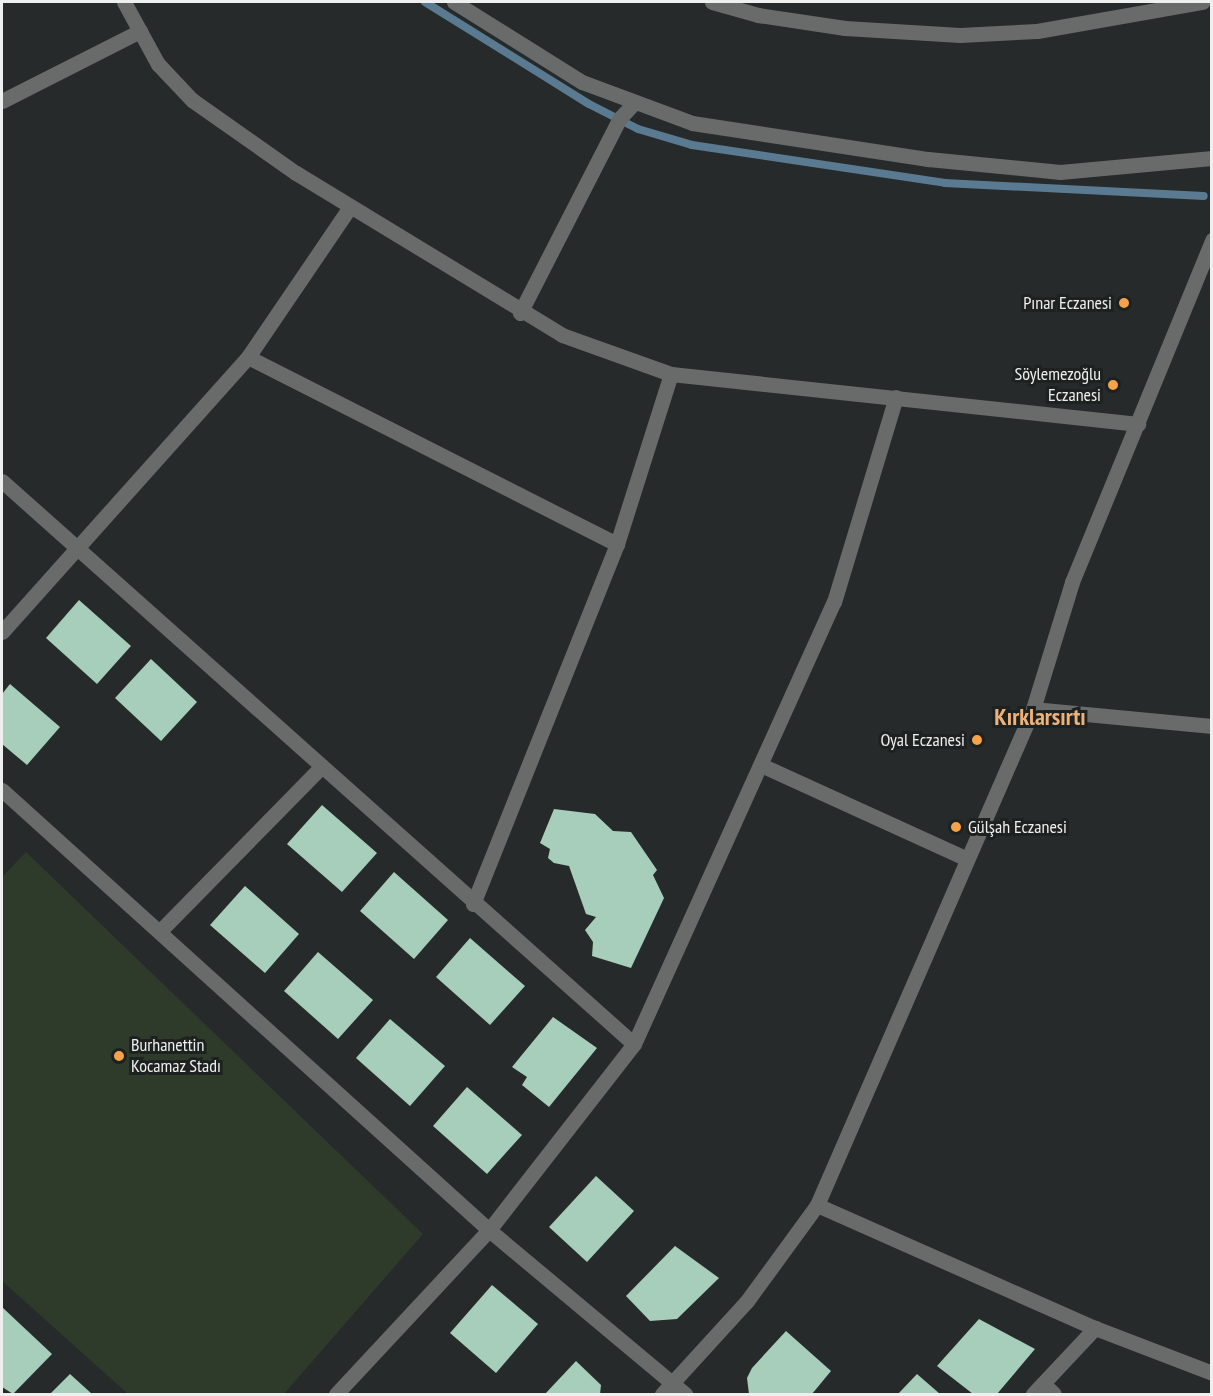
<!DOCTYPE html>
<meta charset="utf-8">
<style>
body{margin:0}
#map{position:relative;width:1213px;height:1396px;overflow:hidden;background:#262a2a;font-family:"PT Sans Narrow",sans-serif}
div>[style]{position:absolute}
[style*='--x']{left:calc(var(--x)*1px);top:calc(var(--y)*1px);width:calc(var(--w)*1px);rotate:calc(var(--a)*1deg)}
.green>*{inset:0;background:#2e3a2a}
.stream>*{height:8px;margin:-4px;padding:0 4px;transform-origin:4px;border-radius:4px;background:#597a90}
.building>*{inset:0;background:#a7ceba}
.minor>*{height:15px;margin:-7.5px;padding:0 7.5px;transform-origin:7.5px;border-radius:7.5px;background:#696b6b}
.tertiary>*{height:15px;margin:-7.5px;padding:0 7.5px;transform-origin:7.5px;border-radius:7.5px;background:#696b6b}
.dots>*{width:16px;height:16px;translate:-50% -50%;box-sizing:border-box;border:3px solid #1d2120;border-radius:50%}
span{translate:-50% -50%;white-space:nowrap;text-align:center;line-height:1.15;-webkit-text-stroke:6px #1d2120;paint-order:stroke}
.poi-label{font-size:18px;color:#edf0ef}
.right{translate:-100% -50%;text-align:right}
.left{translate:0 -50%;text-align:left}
.district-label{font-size:24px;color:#edb279;font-weight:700}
.frame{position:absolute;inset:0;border:3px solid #edf0ef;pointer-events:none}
</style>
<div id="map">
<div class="green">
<div style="clip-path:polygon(26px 852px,423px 1234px,284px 1394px,128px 1394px,2px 1281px,2px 877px)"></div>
</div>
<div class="stream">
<div style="--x:425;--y:2;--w:193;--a:31.9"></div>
<div style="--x:589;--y:104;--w:55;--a:27"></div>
<div style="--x:638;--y:129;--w:56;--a:16.5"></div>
<div style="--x:692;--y:145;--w:256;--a:8.5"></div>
<div style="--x:945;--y:183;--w:259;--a:2.9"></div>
</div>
<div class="building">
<div style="clip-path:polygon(79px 600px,131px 646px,97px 684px,46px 638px)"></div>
<div style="clip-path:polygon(151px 659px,197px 702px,161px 741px,115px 698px)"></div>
<div style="clip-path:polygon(10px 684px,60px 727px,27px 765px,2px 744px,2px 694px)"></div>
<div style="clip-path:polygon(322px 805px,377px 853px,342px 892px,287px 844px)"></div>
<div style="clip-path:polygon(554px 809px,595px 814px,613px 831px,631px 832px,657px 870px,653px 875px,664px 898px,631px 968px,592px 956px,593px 942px,585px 930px,596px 917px,586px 914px,569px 866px,554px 863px,548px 858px,550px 849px,540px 843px)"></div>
<div style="clip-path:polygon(394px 872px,448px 920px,414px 959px,360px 911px)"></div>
<div style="clip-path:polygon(245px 886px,299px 934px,265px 973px,210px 925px)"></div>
<div style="clip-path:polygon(470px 938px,525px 986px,490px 1025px,436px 977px)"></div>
<div style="clip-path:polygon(318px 952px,373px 1000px,338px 1039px,284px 991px)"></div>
<div style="clip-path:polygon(553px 1017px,597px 1048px,549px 1107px,522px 1085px,527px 1077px,512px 1067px)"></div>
<div style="clip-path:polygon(390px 1019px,445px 1066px,410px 1106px,356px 1058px)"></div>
<div style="clip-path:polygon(467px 1087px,522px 1135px,487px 1174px,433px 1126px)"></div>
<div style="clip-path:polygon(596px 1176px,634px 1211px,587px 1262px,549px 1227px)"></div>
<div style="clip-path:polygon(675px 1246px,719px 1278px,677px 1319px,650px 1321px,626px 1296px)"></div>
<div style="clip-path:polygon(492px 1285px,538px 1324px,496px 1373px,450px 1333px)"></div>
<div style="clip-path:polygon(2px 1307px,52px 1354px,13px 1394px,2px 1387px)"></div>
<div style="clip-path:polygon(979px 1319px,1035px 1349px,997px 1394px,973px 1394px,937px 1366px)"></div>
<div style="clip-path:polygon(786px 1331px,831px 1371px,812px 1394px,749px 1394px,747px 1378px,752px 1368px)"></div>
<div style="clip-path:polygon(576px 1361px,601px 1385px,600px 1394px,545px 1394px)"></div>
<div style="clip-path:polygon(70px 1374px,92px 1394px,50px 1394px)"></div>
<div style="clip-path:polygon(917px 1374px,940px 1394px,898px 1394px)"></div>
</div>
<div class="minor">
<div style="--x:124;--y:2;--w:71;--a:61.3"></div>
<div style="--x:158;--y:64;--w:50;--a:46.6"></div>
<div style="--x:192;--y:100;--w:127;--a:35.1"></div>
<div style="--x:296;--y:173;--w:311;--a:31.3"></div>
<div style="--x:562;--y:335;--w:116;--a:19.7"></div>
<div style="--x:671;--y:374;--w:470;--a:6.1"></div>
<div style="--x:454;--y:2;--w:151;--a:32"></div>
<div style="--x:582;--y:82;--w:117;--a:20.4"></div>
<div style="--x:692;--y:123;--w:239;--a:8.7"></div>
<div style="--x:928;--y:159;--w:133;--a:5.6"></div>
<div style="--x:1060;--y:172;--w:153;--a:-5.3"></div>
<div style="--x:712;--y:2;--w:48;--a:15.8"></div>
<div style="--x:758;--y:15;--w:88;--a:8.5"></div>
<div style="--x:845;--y:28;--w:115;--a:3.5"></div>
<div style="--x:960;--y:35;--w:77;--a:-3"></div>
<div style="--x:1037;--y:31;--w:168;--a:-10"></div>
<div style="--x:2;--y:101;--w:155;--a:-26.9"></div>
<div style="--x:520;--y:313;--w:219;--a:-62.9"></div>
<div style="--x:620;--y:118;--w:21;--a:-47"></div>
<div style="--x:248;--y:357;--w:414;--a:26.9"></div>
<div style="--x:2;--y:481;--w:846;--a:41.7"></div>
<div style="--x:2;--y:632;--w:369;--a:-48.2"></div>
<div style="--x:248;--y:357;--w:181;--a:-55.8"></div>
<div style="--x:761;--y:765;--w:224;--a:24.5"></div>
<div style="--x:2;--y:790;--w:656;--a:42.1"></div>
<div style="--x:489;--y:1230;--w:256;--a:39.9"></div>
<div style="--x:473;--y:904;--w:388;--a:-68.2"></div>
<div style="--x:617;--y:544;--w:178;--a:-72.4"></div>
<div style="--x:161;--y:930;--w:226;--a:-45.5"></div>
<div style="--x:817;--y:1205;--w:304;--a:23.9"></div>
<div style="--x:1095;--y:1328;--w:125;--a:21"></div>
<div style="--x:1044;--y:1384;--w:14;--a:45"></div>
<div style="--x:336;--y:1394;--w:224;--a:-47"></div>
<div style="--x:489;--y:1230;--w:236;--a:-52.1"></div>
<div style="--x:634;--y:1044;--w:485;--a:-65.7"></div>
<div style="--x:834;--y:602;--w:214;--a:-73.2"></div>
<div style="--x:1033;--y:1394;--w:91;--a:-46.8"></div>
</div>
<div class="tertiary">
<div style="--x:1033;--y:709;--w:180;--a:5.4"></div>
<div style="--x:662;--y:1394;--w:126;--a:-47.6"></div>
<div style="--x:747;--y:1301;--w:119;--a:-53.9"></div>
<div style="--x:817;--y:1205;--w:541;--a:-66.47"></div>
<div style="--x:1033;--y:709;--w:133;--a:-72.9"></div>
<div style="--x:1072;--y:582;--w:370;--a:-67.7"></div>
</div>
<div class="dots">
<div style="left:1124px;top:303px;background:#f6a248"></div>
<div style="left:1113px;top:385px;background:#f6a248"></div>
<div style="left:977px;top:740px;background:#f6a248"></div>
<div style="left:956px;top:827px;background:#f6a248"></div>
<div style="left:119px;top:1056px;background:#f6a248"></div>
</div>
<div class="poi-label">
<span class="right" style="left:1112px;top:303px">Pınar Eczanesi</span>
<span class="right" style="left:1101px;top:385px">Söylemezoğlu<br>Eczanesi</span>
<span class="right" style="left:965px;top:740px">Oyal Eczanesi</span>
<span class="left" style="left:968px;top:827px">Gülşah Eczanesi</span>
<span class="left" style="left:131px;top:1056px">Burhanettin<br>Kocamaz Stadı</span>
</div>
<div class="district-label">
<span style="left:1040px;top:717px">Kırklarsırtı</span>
</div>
<div class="frame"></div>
</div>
